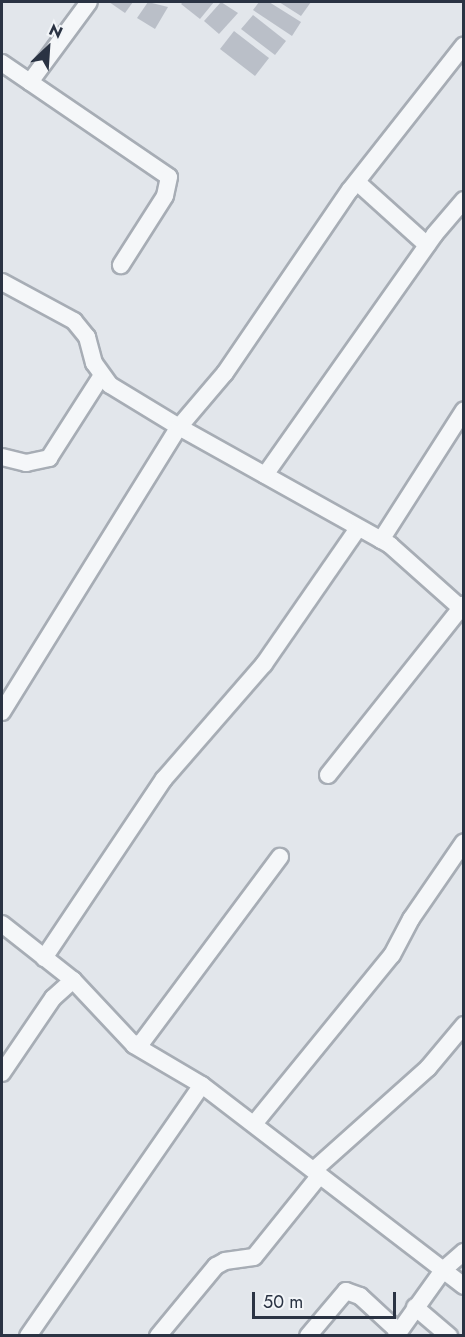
<!DOCTYPE html>
<style>
body{margin:0}
#map{position:relative;width:465px;height:1337px;overflow:hidden;background:#e2e6eb;font-family:Jost,sans-serif}
div>[style]{position:absolute}
[style*='--x']{left:calc(var(--x)*1px);top:calc(var(--y)*1px);width:calc(var(--w)*1px);rotate:calc(var(--a)*1deg)}
.building>*{inset:0;background:#babfc8}
.roads{filter:drop-shadow(2px 0 #a7adb5) drop-shadow(-2px 0 #a7adb5) drop-shadow(0 2px #a7adb5) drop-shadow(0 -2px #a7adb5)}
.street>*{height:16px;margin:-8px;padding:0 8px;transform-origin:8px;border-radius:8px;background:#f5f7f9}
span{translate:-50% -50%;white-space:nowrap;text-align:center;line-height:1.15;-webkit-text-stroke:4.5px #f2f5f8;paint-order:stroke}
.frame{position:absolute;inset:0;border:3px solid #2a3343;pointer-events:none}
.north{position:absolute;left:18px;top:18px;width:60px;height:60px;-webkit-text-stroke:4px #f2f5f8;paint-order:stroke;rotate:25deg;font-size:16px;font-weight:700;line-height:24px;text-align:center;color:#2a3343}
.north::after{content:'';display:block;margin:auto;width:21px;height:27px;background:#2a3343;clip-path:polygon(50% 0,100% 100%,50% 72%,0 100%)}
.scale{position:absolute;left:252px;top:1292px;width:144px;height:27px;box-sizing:border-box;border:3px solid #2a3343;border-top:0;padding-left:8px;font-size:18px;line-height:21px;white-space:nowrap;color:#2a3343;-webkit-text-stroke:4px #f2f5f8;paint-order:stroke}
</style>
<div id="map">
<div class="building">
<div style="clip-path:polygon(109px 2px,133px 2px,125px 13px)"></div>
<div style="clip-path:polygon(148px 2px,168px 7px,155px 29px,137px 18px)"></div>
<div style="clip-path:polygon(183px 2px,214px 2px,200px 19px,181px 4px)"></div>
<div style="clip-path:polygon(221px 2px,238px 13px,219px 34px,204px 21px)"></div>
<div style="clip-path:polygon(259px 2px,269px 2px,301px 22px,292px 36px,253px 10px)"></div>
<div style="clip-path:polygon(279px 2px,311px 2px,301px 16px)"></div>
<div style="clip-path:polygon(253px 15px,286px 41px,275px 55px,241px 29px)"></div>
<div style="clip-path:polygon(234px 31px,269px 58px,255px 76px,220px 49px)"></div>
</div>
<div class="roads">
<div class="street">
<div style="--x:2;--y:63;--w:202;--a:34.3"></div>
<div style="--x:169;--y:177;--w:19;--a:102"></div>
<div style="--x:165;--y:196;--w:82;--a:122.5"></div>
<div style="--x:30;--y:82;--w:99;--a:-53.6"></div>
<div style="--x:357;--y:182;--w:94;--a:42"></div>
<div style="--x:2;--y:282;--w:82;--a:28.4"></div>
<div style="--x:74;--y:321;--w:21;--a:51"></div>
<div style="--x:87;--y:337;--w:27;--a:75"></div>
<div style="--x:94;--y:363;--w:27;--a:54"></div>
<div style="--x:110;--y:385;--w:81;--a:31.3"></div>
<div style="--x:179;--y:427;--w:71;--a:-49.6"></div>
<div style="--x:225;--y:373;--w:222;--a:-55.7"></div>
<div style="--x:350;--y:190;--w:184;--a:-51.8"></div>
<div style="--x:2;--y:457;--w:25;--a:14"></div>
<div style="--x:26;--y:463;--w:24;--a:-12"></div>
<div style="--x:49;--y:458;--w:98;--a:-57.4"></div>
<div style="--x:265;--y:475;--w:294;--a:-54.8"></div>
<div style="--x:434;--y:235;--w:46;--a:-49.4"></div>
<div style="--x:381;--y:540;--w:154;--a:-57.4"></div>
<div style="--x:2;--y:712;--w:335;--a:-58.2"></div>
<div style="--x:179;--y:427;--w:242;--a:29.2"></div>
<div style="--x:390;--y:545;--w:99;--a:41.7"></div>
<div style="--x:328;--y:775;--w:218;--a:-51.5"></div>
<div style="--x:2;--y:924;--w:90;--a:38.3"></div>
<div style="--x:73;--y:980;--w:89;--a:46.8"></div>
<div style="--x:134;--y:1045;--w:79;--a:30.5"></div>
<div style="--x:202;--y:1085;--w:330;--a:37.5"></div>
<div style="--x:44;--y:958;--w:216;--a:-56.2"></div>
<div style="--x:164;--y:779;--w:152;--a:-49"></div>
<div style="--x:264;--y:664;--w:165;--a:-55.3"></div>
<div style="--x:134;--y:1045;--w:9;--a:-21"></div>
<div style="--x:142;--y:1042;--w:231;--a:-53.3"></div>
<div style="--x:2;--y:1073;--w:91;--a:-55.8"></div>
<div style="--x:53;--y:998;--w:27;--a:-42"></div>
<div style="--x:254;--y:1124;--w:218;--a:-50.8"></div>
<div style="--x:392;--y:955;--w:41;--a:-62.2"></div>
<div style="--x:411;--y:919;--w:93;--a:-55.5"></div>
<div style="--x:315;--y:1169;--w:152;--a:-41.8"></div>
<div style="--x:428;--y:1068;--w:56;--a:-50.1"></div>
<div style="--x:415;--y:1307;--w:45;--a:40.5"></div>
<div style="--x:28;--y:1336;--w:305;--a:-55.3"></div>
<div style="--x:158;--y:1336;--w:91;--a:-50.4"></div>
<div style="--x:216;--y:1266;--w:10;--a:-29"></div>
<div style="--x:225;--y:1261;--w:29;--a:-8"></div>
<div style="--x:254;--y:1257;--w:105;--a:-51.2"></div>
<div style="--x:308;--y:1336;--w:59;--a:-49.8"></div>
<div style="--x:346;--y:1291;--w:15;--a:20"></div>
<div style="--x:360;--y:1296;--w:53;--a:42.7"></div>
<div style="--x:396;--y:1336;--w:81;--a:-54.5"></div>
<div style="--x:443;--y:1270;--w:28;--a:-41"></div>
</div>
</div>
<div class="frame"></div>
<div class="north">N</div>
<div class="scale">50 m</div>
</div>
